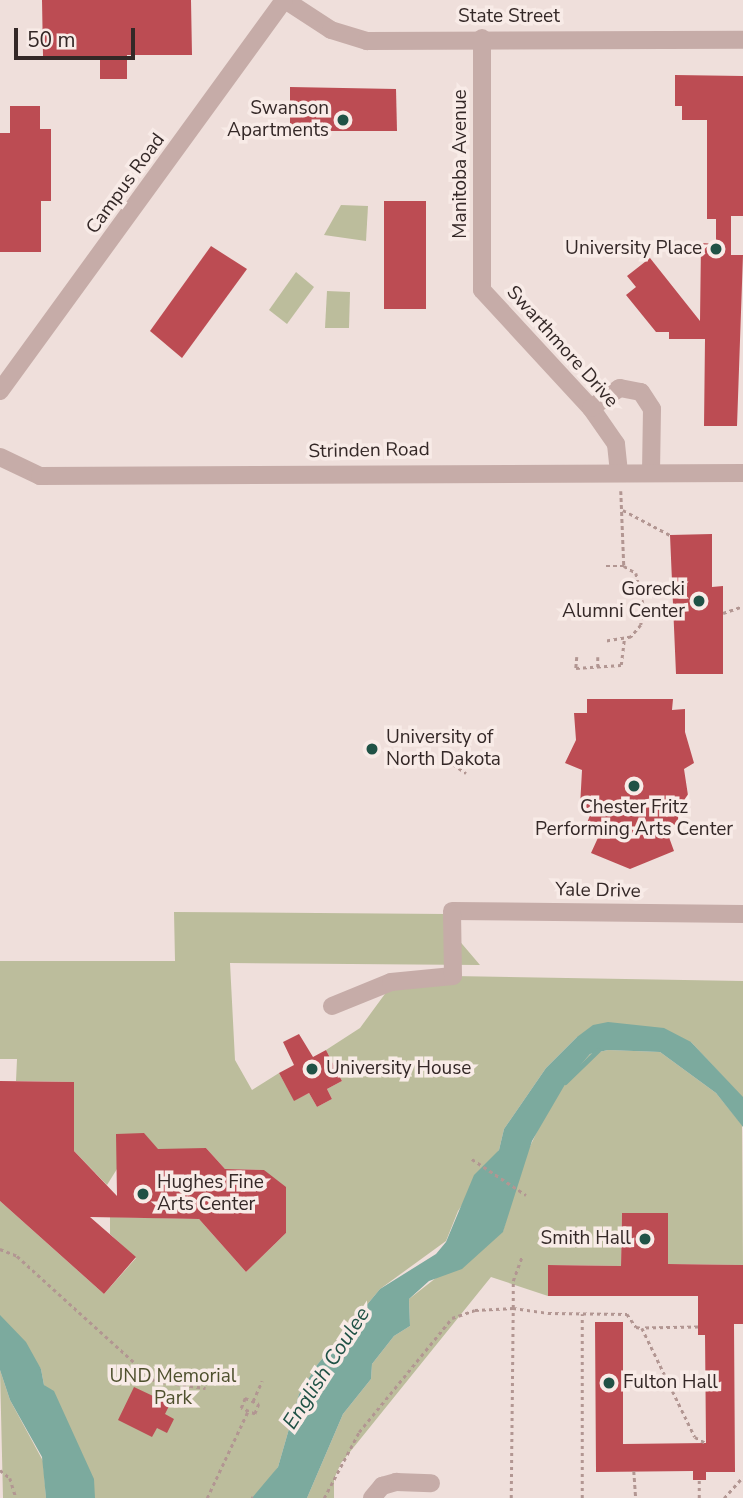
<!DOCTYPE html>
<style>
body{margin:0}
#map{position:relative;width:743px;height:1498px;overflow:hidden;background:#efdfdb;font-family:"Nunito Sans",sans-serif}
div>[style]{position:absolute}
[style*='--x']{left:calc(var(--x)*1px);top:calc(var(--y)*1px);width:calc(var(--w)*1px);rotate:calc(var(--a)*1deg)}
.green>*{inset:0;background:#bcbd9c}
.water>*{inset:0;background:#7caa9e}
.stream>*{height:5px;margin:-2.5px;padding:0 2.5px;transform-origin:2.5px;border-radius:2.5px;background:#7caa9e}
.building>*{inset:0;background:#bc4c53}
.path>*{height:2.5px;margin-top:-1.25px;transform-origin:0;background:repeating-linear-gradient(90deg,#b29692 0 3.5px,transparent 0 7px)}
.minor>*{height:18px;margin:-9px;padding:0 9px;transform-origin:9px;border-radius:9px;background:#c6aca8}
.dots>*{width:19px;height:19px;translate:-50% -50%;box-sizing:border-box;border:4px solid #f8ebe7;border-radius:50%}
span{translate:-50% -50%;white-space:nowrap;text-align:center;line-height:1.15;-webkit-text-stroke:7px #f8ebe7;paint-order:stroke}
.street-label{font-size:19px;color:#342827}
.poi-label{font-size:19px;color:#342827}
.right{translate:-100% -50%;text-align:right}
.left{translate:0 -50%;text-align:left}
.park-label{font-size:19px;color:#4e502d}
.water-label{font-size:21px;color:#205246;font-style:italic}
.scale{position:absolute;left:14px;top:28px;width:121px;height:32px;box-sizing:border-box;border:4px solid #342827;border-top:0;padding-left:9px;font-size:21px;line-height:24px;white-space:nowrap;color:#342827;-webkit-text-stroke:5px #f8ebe7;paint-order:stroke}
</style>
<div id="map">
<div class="green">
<div style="clip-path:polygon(341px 205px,368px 206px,366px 241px,324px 235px)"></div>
<div style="clip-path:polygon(296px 272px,314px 287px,287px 324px,269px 310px)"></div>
<div style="clip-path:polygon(327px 291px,350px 292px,349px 328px,325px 328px)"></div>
<div style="clip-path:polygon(174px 912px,446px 914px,457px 938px,480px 965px,230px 963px,235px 1060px,252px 1090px,279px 1073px,294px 1100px,309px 1093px,317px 1107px,332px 1099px,327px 1089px,342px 1081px,326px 1050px,360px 1028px,390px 987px,453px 976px,743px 981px,743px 1098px,691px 1042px,577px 1037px,546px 1068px,504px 1129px,499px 1150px,458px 1211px,446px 1241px,380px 1289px,317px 1365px,299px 1394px,278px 1467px,257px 1498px,94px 1498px,83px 1456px,44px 1385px,41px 1369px,0 1316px,0 1201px,104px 1294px,136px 1258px,110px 1234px,110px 1217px,199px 1219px,246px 1272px,286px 1233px,264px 1170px,225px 1169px,206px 1148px,117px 1169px,107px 1185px,74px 1151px,74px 1082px,16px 1081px,17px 1059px,0 1059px,0 961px,175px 961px)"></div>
<div style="clip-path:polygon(608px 1050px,660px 1052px,716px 1093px,742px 1125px,743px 1265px,668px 1264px,668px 1213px,622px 1213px,621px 1266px,548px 1265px,548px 1296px,491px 1277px,341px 1463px,334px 1479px,334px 1498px,307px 1498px,343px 1414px,371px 1379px,372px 1364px,394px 1336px,410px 1326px,409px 1299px,441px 1274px,462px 1268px,503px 1231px,523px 1161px,556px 1092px,590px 1054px)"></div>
<div style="clip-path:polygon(0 1370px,10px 1400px,43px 1461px,46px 1498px,3px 1498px)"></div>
</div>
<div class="water">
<div style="clip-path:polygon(608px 1022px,664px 1028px,691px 1042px,743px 1097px,743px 1127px,716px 1093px,660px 1052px,608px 1050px,590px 1054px,567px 1081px,532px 1141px,503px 1232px,462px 1269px,429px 1281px,409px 1299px,410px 1326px,394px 1336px,372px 1364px,371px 1379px,343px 1414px,307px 1498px,252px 1498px,278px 1467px,299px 1394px,317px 1365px,380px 1289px,436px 1254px,446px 1242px,474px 1175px,499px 1150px,504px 1129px,546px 1068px,577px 1037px,593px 1025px)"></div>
<div style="clip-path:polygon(0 1315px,26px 1342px,41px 1369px,44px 1385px,54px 1391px,94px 1479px,95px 1498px,46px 1498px,42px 1457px,10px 1400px,0 1370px)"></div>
</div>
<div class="stream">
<div style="--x:565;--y:1082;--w:46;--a:-44.1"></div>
</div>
<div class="building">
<div style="clip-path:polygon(42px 0,191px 0,192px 55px,127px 55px,127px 79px,100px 79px,100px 57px,43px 56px)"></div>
<div style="clip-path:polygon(675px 75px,743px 76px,743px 216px,731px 216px,731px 255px,743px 255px,737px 426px,704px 426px,705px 339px,669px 339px,669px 332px,656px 332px,626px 295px,636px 287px,627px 276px,650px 258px,700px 321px,701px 243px,716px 244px,716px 219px,707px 219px,707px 120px,682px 120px,682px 106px,675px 106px)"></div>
<div style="clip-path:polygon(290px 87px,396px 89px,397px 131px,290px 131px)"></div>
<div style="clip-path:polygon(10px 106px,40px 106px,40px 129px,51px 129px,51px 201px,41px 201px,41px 252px,0 252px,0 133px,10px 133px)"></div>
<div style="clip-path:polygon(384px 201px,426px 201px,426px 309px,384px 309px)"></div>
<div style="clip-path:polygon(211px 246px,247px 269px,182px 358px,150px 331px)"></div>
<div style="clip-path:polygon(712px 534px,712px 587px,723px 586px,723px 674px,676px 674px,670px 535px)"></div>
<div style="clip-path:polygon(587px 699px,673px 699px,672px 710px,685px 709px,685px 732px,694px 763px,684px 769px,689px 802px,676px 811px,681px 822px,666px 829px,674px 851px,630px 869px,591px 853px,602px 829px,587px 823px,592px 810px,580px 807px,582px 770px,565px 763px,576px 740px,574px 713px,587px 713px)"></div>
<div style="clip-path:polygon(299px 1034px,313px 1057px,326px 1050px,342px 1081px,327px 1089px,332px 1099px,317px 1107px,309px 1093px,294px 1101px,279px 1073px,294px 1065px,283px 1042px)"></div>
<div style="clip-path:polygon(0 1081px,74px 1082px,74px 1151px,117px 1196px,116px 1134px,144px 1133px,158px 1149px,206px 1148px,225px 1169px,264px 1170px,286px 1187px,286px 1233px,246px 1272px,199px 1219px,90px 1217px,136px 1257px,104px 1294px,0 1201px)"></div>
<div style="clip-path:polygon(622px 1213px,668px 1213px,668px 1264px,743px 1265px,743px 1324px,734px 1324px,735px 1472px,706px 1472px,706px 1480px,693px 1480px,693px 1471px,596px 1472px,595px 1322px,623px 1322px,623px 1444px,706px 1443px,705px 1335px,698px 1335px,698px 1296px,548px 1296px,548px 1265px,621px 1266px)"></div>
<div style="clip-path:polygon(134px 1387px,170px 1404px,165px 1414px,174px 1419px,167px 1433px,157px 1428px,152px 1437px,118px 1420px)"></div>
</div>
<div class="path">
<div style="--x:621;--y:491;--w:75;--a:87.7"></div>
<div style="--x:623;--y:510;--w:53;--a:28"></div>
<div style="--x:606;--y:566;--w:18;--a:0"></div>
<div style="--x:624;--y:566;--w:14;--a:30"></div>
<div style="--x:636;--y:573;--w:37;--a:77"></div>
<div style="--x:644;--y:609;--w:16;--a:101"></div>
<div style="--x:641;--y:625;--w:16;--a:130"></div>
<div style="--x:631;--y:637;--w:25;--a:171"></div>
<div style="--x:723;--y:613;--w:21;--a:-19"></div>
<div style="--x:577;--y:657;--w:11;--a:95"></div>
<div style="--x:576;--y:668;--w:45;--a:-3.8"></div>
<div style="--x:621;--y:665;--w:26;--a:-83"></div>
<div style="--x:598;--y:657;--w:10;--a:90"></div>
<div style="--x:453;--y:764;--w:16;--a:35"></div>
<div style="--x:472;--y:1159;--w:65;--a:33.7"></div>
<div style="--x:0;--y:1249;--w:18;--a:22"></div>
<div style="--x:17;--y:1256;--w:186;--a:42.2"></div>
<div style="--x:155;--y:1381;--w:51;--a:7.8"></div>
<div style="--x:698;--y:1327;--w:56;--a:179"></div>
<div style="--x:642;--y:1328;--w:121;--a:64.1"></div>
<div style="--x:695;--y:1437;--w:13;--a:29"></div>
<div style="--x:245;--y:1398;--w:15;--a:23"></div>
<div style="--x:259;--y:1404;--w:11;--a:112"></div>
<div style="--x:255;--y:1414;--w:15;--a:-157"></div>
<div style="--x:241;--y:1408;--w:11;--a:-68"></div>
<div style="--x:253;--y:1401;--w:22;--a:-66"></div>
<div style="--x:0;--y:1470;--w:13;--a:39"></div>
<div style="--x:10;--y:1478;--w:21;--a:73"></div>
<div style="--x:634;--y:1471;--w:27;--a:86"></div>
<div style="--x:251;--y:1497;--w:2;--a:27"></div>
<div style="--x:207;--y:1498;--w:96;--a:-64.8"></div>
<div style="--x:324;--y:1498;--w:75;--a:-62.1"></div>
<div style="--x:359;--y:1432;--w:147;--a:-50.8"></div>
<div style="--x:452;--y:1318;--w:24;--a:-19"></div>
<div style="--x:475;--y:1310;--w:38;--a:-3"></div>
<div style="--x:513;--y:1308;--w:27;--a:-90"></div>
<div style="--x:513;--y:1281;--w:27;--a:-70"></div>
<div style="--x:511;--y:1498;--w:190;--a:-89.4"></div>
<div style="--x:513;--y:1308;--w:35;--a:8"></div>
<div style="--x:548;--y:1313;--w:79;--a:0.7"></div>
<div style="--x:627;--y:1314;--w:16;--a:55"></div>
<div style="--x:636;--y:1327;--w:6;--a:9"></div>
<div style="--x:582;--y:1498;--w:184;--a:-90"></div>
<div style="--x:699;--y:1498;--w:18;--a:-90"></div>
<div style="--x:724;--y:1498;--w:28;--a:-48"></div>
</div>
<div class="minor">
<div style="--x:285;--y:0;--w:55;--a:33.1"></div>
<div style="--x:331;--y:30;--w:38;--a:17"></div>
<div style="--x:367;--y:41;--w:376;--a:-0.2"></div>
<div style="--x:482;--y:38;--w:252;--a:90"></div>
<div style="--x:482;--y:290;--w:161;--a:47.3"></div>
<div style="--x:591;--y:408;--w:44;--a:55.2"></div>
<div style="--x:616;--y:444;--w:29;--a:84"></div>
<div style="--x:0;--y:391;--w:483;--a:-54"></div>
<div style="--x:591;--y:408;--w:35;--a:-35"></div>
<div style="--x:620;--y:388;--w:21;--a:11"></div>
<div style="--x:641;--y:392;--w:20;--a:57"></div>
<div style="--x:652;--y:409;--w:62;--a:90.9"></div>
<div style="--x:0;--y:457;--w:44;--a:25.4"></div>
<div style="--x:40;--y:476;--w:703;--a:-0.24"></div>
<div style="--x:452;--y:911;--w:291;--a:0.6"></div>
<div style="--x:332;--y:1006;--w:64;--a:-22.1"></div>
<div style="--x:391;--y:982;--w:62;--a:-5.5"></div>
<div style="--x:453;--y:976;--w:62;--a:-90.9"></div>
<div style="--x:372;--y:1498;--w:16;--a:-50"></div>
<div style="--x:382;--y:1486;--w:15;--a:-16"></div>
<div style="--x:396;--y:1482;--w:35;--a:2"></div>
</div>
<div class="dots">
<div style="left:343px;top:120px;background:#205246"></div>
<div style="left:716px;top:249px;background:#205246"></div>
<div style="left:699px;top:601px;background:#205246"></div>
<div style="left:372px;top:749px;background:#205246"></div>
<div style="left:634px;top:786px;background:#205246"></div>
<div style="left:312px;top:1069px;background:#205246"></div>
<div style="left:143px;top:1194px;background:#205246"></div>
<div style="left:645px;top:1239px;background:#205246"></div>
<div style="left:609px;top:1383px;background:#205246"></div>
</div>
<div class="street-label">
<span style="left:509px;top:17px">State Street</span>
<span style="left:461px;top:164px;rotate:-90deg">Manitoba Avenue</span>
<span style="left:126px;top:184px;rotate:-54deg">Campus Road</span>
<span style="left:562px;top:347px;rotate:48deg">Swarthmore Drive</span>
<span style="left:369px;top:451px;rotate:-1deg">Strinden Road</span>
<span style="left:598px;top:891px;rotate:1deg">Yale Drive</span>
</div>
<div class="poi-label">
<span class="right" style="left:329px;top:120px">Swanson<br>Apartments</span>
<span class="right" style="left:702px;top:249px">University Place</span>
<span class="right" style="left:685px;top:601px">Gorecki<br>Alumni Center</span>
<span class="left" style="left:386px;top:749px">University of<br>North Dakota</span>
<span style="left:634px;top:819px">Chester Fritz<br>Performing Arts Center</span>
<span class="left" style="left:326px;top:1069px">University House</span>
<span class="left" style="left:157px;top:1194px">Hughes Fine<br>Arts Center</span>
<span class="right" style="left:631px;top:1239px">Smith Hall</span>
<span class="left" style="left:623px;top:1383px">Fulton Hall</span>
</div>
<div class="park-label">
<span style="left:173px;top:1388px">UND Memorial<br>Park</span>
</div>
<div class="water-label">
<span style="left:326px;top:1368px;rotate:-57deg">English Coulee</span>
</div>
<div class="scale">50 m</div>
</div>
